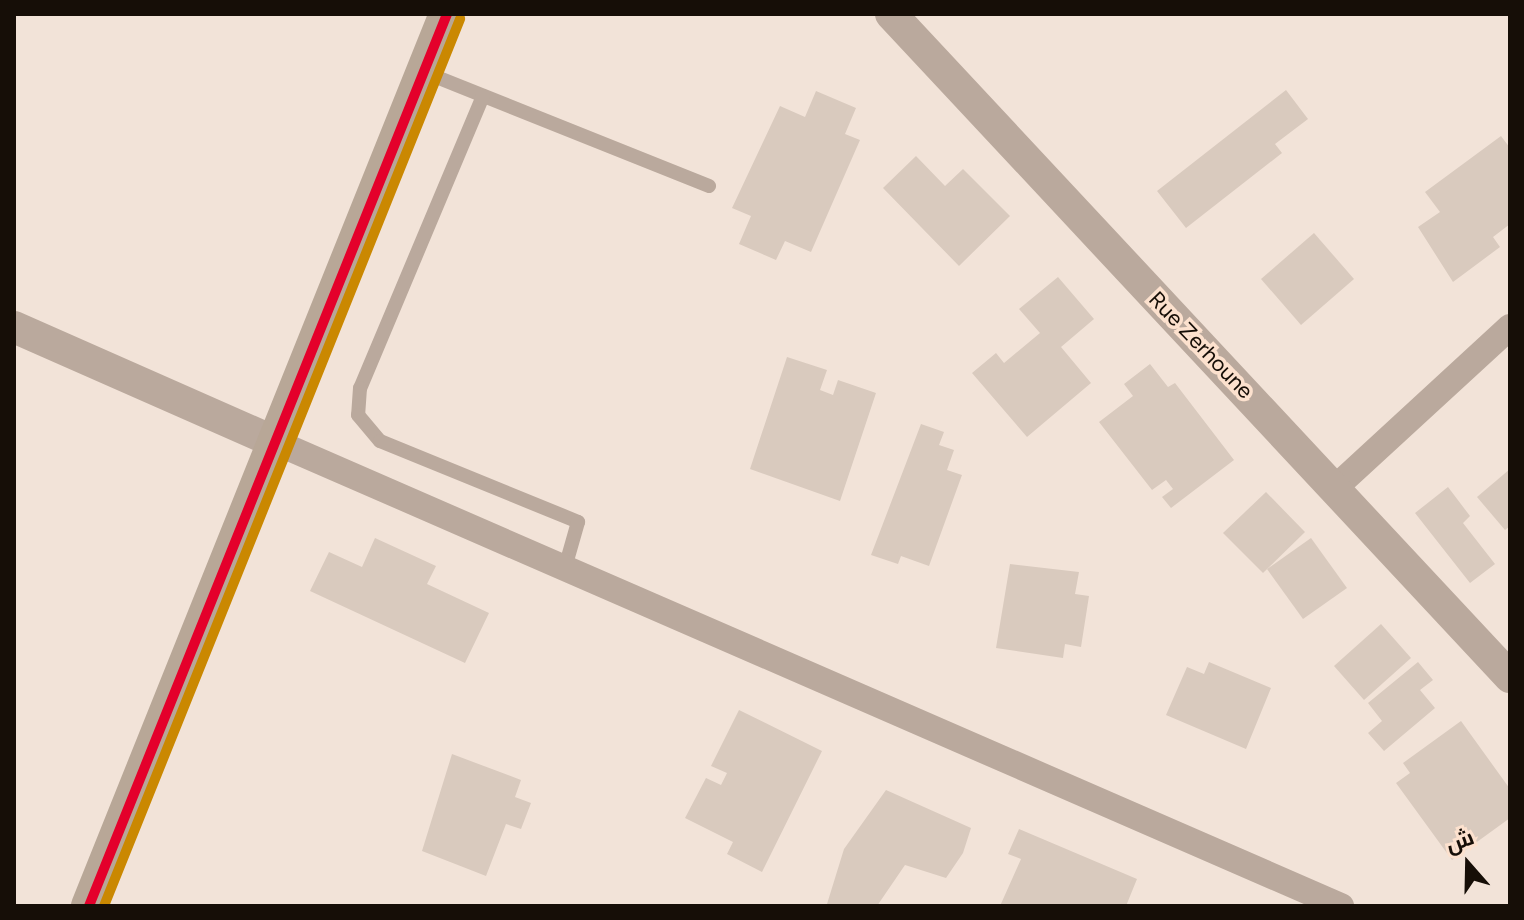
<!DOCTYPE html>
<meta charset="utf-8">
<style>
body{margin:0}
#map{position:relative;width:1524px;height:920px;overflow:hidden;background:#f2e3d8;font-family:Figtree,Cairo,sans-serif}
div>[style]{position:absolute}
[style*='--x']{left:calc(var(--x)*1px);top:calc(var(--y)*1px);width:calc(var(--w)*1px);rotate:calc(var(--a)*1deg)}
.building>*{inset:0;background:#d9cabe}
.service>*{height:14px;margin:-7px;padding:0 7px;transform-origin:7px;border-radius:7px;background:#baa99d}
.minor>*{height:26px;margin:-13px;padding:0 13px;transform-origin:13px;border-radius:13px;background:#baa99d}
.tertiary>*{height:32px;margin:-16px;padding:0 16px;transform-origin:16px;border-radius:16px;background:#baa99d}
.secondary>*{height:36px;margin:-18px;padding:0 18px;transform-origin:18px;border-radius:18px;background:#b8a797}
.bus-1>*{height:10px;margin:-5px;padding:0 5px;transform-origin:5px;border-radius:5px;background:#e4002b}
.bus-2>*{height:10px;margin:-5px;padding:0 5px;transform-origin:5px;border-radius:5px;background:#ca8801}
span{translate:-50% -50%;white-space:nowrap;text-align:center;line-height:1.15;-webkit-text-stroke:7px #fce1ce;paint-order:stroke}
.street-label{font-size:22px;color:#160e07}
.frame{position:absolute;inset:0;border:16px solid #160e07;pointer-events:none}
.north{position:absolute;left:1428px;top:824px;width:80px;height:80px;-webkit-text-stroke:6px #fce1ce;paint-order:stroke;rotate:340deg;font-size:22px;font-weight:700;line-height:32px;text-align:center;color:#160e07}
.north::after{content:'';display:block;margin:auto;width:28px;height:36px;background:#160e07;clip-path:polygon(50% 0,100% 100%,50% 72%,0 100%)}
</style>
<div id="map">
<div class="building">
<div style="clip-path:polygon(1286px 90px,1308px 119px,1275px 144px,1282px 153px,1186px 228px,1157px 191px)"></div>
<div style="clip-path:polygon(816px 91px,856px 108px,845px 134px,860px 140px,811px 252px,785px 241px,776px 260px,739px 244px,751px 216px,732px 208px,780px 106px,805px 117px)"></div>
<div style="clip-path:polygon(1501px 136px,1510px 148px,1510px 224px,1493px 237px,1500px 247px,1453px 282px,1418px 227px,1440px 212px,1425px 192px)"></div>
<div style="clip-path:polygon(916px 156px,945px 186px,963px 169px,1010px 216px,959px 266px,883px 188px)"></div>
<div style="clip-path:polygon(1314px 233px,1354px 279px,1301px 325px,1261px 279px)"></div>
<div style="clip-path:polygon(1058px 277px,1094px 319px,1061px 347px,1091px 383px,1027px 437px,972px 373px,996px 353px,1004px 363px,1040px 333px,1019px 309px)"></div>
<div style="clip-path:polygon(787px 357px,827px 370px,820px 390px,833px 395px,838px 380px,876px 393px,840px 501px,750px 469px)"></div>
<div style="clip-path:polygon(1150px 364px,1168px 387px,1175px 383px,1234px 460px,1171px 508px,1162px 497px,1173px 489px,1166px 480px,1152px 490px,1099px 422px,1133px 396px,1124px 384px)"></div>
<div style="clip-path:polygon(921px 424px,944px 432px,939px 445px,954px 450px,947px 470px,962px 475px,929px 566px,901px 556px,898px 564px,871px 555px)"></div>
<div style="clip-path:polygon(1510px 469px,1510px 526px,1505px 530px,1477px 497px)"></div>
<div style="clip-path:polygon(1448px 487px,1470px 516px,1463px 523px,1495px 564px,1470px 583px,1415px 513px)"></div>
<div style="clip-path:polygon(1266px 492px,1305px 532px,1263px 573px,1223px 533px)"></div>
<div style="clip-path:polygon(375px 538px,436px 566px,427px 584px,489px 613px,465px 663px,310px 591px,329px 552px,362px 567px)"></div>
<div style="clip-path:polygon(1311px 538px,1347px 588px,1303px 619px,1267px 569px)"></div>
<div style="clip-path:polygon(1010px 564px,1079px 572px,1075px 594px,1089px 596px,1081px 647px,1065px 644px,1063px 658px,996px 648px)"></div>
<div style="clip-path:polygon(1381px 624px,1411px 658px,1364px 700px,1334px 666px)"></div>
<div style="clip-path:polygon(1209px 662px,1271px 688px,1246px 749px,1166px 715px,1187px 667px,1204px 674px)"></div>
<div style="clip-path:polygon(1418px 662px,1433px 680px,1420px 690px,1435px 708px,1384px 751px,1368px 733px,1382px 721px,1368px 703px)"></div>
<div style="clip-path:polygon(739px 710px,822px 751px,762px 872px,727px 854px,733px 842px,685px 818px,706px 778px,721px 785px,727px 773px,711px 766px)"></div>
<div style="clip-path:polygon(1461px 721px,1510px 789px,1510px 818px,1452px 860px,1396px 783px,1410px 773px,1403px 763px)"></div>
<div style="clip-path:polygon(452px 754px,521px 780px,515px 797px,531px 803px,521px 829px,506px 824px,486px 876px,422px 851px)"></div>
<div style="clip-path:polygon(886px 790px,971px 828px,963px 853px,946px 878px,905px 865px,877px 906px,827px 904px,844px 849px)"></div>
<div style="clip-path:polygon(1019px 829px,1137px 879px,1126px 906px,1000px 906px,1021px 859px,1008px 854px)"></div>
</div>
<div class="service">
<div style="--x:424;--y:72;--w:307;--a:21.8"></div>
<div style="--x:483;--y:96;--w:317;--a:112.8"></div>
<div style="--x:360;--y:388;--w:27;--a:94"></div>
<div style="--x:358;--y:415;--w:34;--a:50"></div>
<div style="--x:380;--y:441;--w:214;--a:22.2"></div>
<div style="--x:578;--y:522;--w:51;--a:105.9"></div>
</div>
<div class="minor">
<div style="--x:273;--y:441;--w:1165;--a:23.53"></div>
<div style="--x:1337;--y:486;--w:235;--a:-42.6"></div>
</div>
<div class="tertiary">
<div style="--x:891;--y:14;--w:907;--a:46.97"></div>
<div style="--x:14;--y:327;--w:283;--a:23.8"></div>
</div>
<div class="secondary">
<div style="--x:89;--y:906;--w:961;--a:-68.13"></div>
</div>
<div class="bus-1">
<div style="--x:89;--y:906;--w:961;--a:-68.13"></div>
</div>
<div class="bus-2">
<div style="--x:104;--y:906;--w:956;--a:-68.13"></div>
</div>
<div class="street-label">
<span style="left:1201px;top:345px;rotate:46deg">Rue Zerhoune</span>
</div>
<div class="frame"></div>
<div class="north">ش</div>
</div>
